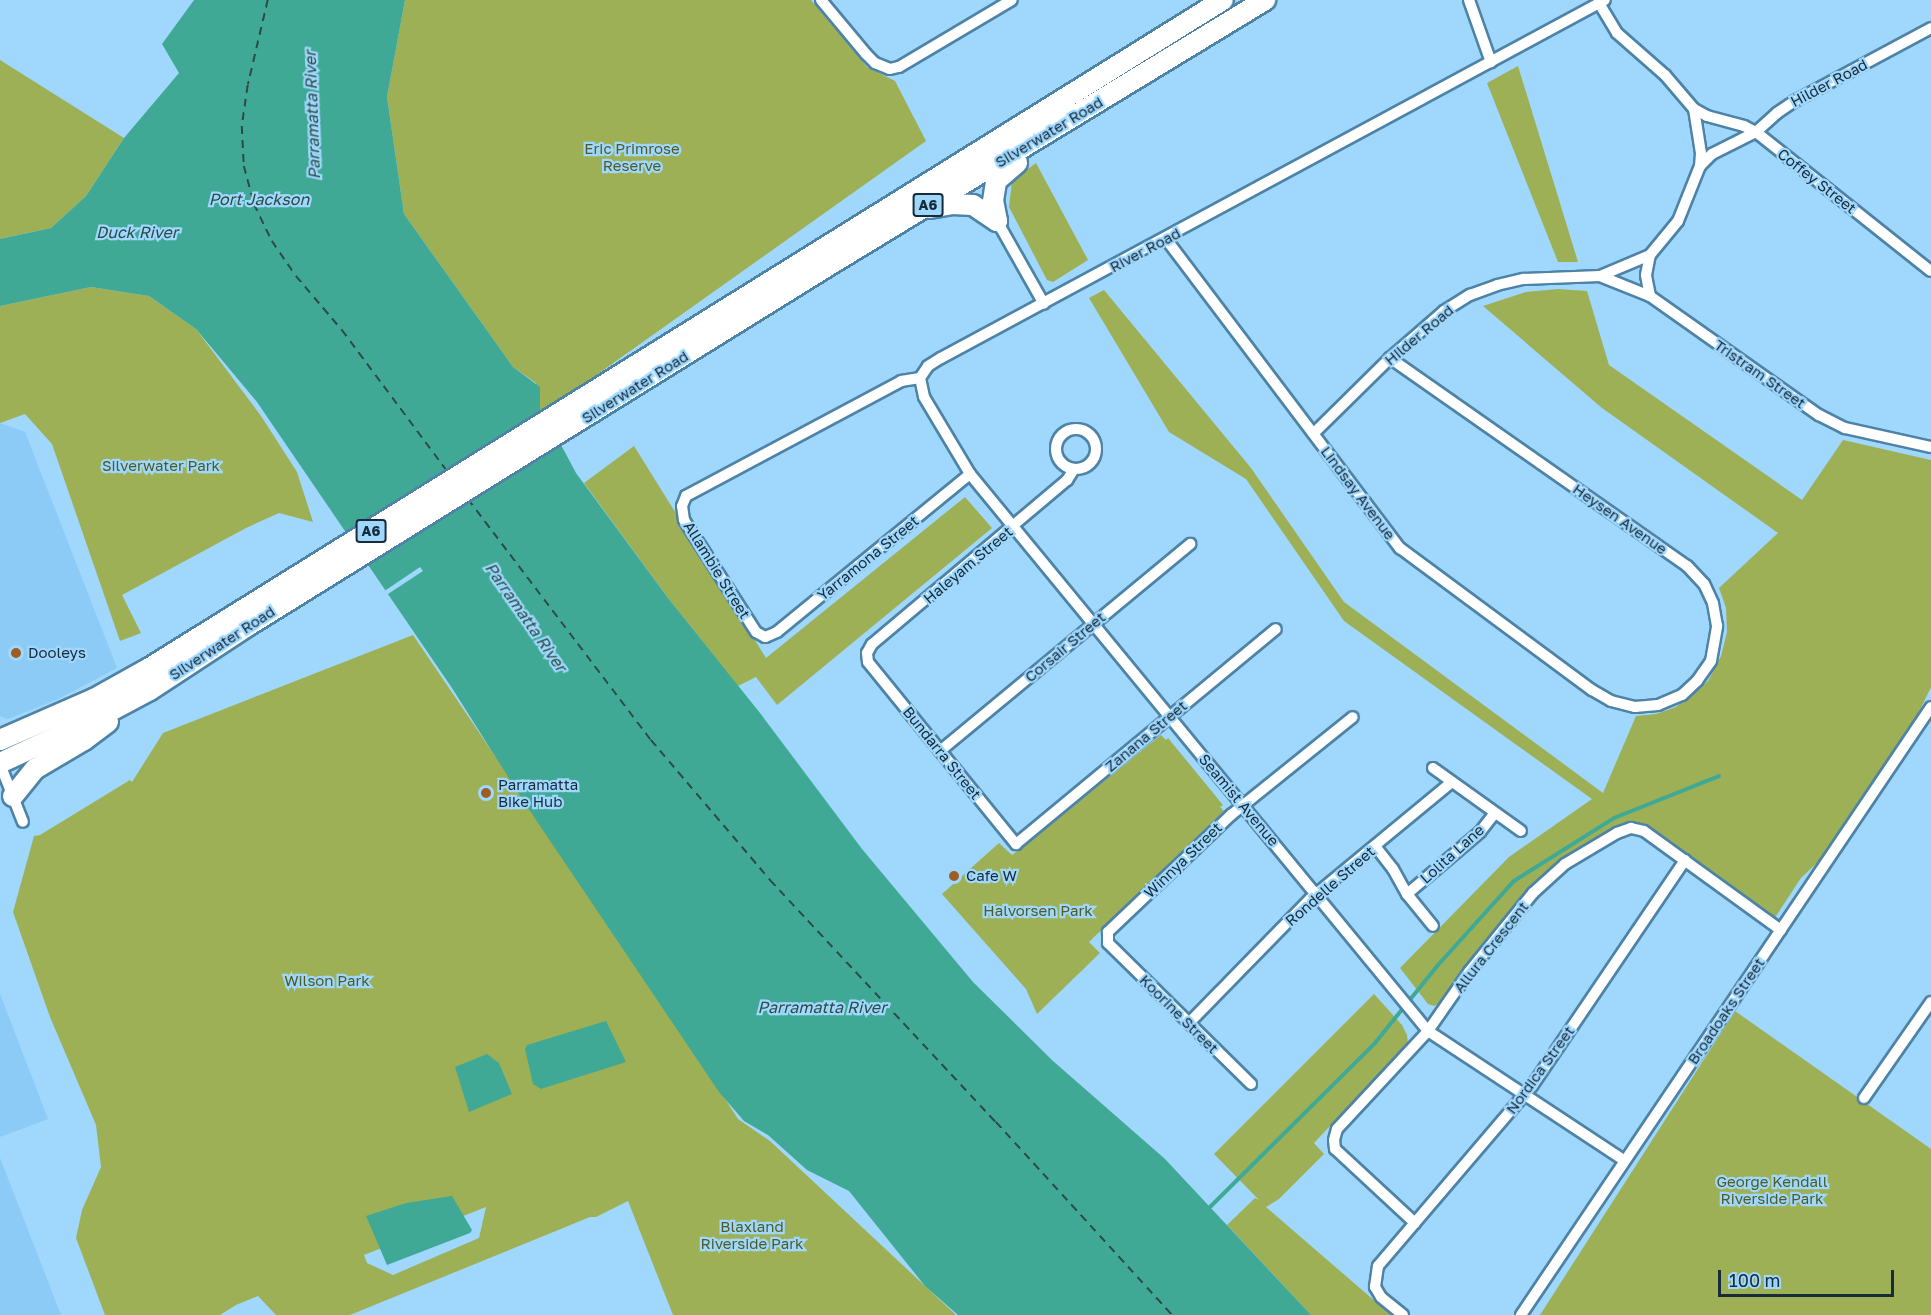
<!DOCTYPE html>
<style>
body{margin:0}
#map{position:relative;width:1931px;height:1315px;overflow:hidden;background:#9fd7fd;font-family:"Golos Text",sans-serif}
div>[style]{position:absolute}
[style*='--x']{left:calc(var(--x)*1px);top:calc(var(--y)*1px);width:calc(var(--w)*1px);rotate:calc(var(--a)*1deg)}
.built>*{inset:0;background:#8bcbf5}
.green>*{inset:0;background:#9eb056}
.water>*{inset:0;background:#3fa995}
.pier>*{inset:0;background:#9fd7fd}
.stream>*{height:4px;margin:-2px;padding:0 2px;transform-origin:2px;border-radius:2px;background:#3fa995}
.ferry>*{height:1.5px;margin-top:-0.75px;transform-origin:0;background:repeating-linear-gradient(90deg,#2b4b44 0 8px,transparent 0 14px)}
.roads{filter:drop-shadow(2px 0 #4d83a6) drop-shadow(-2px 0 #4d83a6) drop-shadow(0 2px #4d83a6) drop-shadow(0 -2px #4d83a6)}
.street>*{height:10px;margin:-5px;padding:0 5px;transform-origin:5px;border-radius:5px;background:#fff}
.street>.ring{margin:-5px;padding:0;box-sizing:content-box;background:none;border:10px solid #fff;border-radius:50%}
.highway>*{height:20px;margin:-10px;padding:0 10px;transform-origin:10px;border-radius:10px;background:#fff}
.dots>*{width:16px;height:16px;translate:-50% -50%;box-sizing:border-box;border:3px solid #9fd7fd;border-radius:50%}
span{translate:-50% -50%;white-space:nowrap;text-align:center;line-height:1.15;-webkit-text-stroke:4.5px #9fd7fd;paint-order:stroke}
.shield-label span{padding:2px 4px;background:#9fd7fd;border:2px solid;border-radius:4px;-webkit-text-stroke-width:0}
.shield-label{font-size:14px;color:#162c3b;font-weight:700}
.street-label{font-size:15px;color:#162c3b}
.park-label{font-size:15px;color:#505b24}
.poi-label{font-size:15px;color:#162c3b}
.left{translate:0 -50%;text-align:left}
.water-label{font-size:16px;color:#2b4b44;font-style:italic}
.scale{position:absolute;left:1718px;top:1270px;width:176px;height:27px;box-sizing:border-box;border:3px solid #162c3b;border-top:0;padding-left:8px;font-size:18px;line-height:21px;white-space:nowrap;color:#162c3b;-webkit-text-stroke:4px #9fd7fd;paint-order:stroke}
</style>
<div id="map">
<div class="built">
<div style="clip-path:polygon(0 423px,25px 432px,117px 668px,60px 698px,8px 719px,0 716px)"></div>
<div style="clip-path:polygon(0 994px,48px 1119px,0 1137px)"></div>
<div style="clip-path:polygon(0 1158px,61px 1315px,0 1315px)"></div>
</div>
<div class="green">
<div style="clip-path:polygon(405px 0,811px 0,867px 67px,895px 81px,926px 141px,540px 415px,536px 383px,513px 367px,404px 214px,387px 97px)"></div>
<div style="clip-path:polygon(0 60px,124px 138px,86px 196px,51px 228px,0 239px)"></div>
<div style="clip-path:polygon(1518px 66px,1578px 262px,1558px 262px,1487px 83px)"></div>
<div style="clip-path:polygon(1036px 163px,1088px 260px,1053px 282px,1047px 280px,1009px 207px,1012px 181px)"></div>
<div style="clip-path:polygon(91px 287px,149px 296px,196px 329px,261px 416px,297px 472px,313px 522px,279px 513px,246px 528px,122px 595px,141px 633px,120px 641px,52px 444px,25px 414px,0 423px,0 306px)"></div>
<div style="clip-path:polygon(1558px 289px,1587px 291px,1609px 365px,1802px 500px,1843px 440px,1931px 460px,1931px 687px,1918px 714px,1877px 776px,1818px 862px,1801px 878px,1774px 919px,1649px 827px,1629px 825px,1608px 831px,1576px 850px,1534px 884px,1482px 945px,1440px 1003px,1434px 1006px,1428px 1004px,1400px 968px,1509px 857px,1592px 799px,1344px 621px,1246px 479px,1169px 432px,1089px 298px,1104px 290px,1251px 468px,1344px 602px,1603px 793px,1636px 716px,1656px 714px,1676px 707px,1708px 681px,1721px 656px,1727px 632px,1726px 608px,1719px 588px,1778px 533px,1602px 408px,1483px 306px,1526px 292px)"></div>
<div style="clip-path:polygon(634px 446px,766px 658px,965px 497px,992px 528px,777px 705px,756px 677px,738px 686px,668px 598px,584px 483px)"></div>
<div style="clip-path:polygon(evenodd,413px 635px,681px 1030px,738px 1119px,770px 1141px,956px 1315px,673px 1315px,628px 1201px,596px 1217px,590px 1217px,350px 1315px,276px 1315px,258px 1296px,236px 1305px,220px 1315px,105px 1315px,76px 1238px,82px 1210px,101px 1167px,96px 1125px,50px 1017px,13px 912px,34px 836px,40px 835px,130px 780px,132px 782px,163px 733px,413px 635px,486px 1207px,479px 1238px,393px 1275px,367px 1263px,364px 1255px,486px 1207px)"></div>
<div style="clip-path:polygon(1161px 735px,1166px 740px,1168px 738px,1223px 805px,1220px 807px,1224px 811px,1089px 942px,1100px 953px,1037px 1014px,1026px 989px,942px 894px,999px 843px,1012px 855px)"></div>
<div style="clip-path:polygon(1374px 994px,1402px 1025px,1407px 1035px,1408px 1043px,1314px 1143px,1324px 1154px,1279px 1199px,1266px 1207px,1391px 1315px,1311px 1315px,1227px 1225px,1255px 1198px,1259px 1200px,1214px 1154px)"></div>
<div style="clip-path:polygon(1735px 1011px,1931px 1149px,1931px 1315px,1540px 1315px)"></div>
</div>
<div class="water">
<div style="clip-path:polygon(194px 0,405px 0,387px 97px,404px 214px,513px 367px,540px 387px,540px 415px,552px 428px,576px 473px,668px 598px,760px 713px,862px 849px,973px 982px,1053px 1061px,1165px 1159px,1311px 1315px,958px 1315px,925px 1286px,849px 1191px,807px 1170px,768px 1135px,744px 1121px,719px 1092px,524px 802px,452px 688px,257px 402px,196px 329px,149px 296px,91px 287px,0 306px,0 239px,51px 228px,86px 196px,124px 138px,179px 73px,162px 44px)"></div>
<div style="clip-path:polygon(606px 1021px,626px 1062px,541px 1089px,533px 1084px,525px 1049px,527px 1045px)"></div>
<div style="clip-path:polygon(487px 1054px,499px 1063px,512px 1094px,469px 1112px,455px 1067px)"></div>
<div style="clip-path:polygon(452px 1196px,472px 1230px,470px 1233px,387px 1265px,366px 1216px,406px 1203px)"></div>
</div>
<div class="pier">
<div style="clip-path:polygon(420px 567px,423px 571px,385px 596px,383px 592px)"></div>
</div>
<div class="stream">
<div style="--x:1210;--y:1207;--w:233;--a:-44.8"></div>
<div style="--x:1375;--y:1043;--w:100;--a:-51.1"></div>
<div style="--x:1438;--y:965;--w:113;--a:-47.9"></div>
<div style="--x:1514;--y:881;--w:118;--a:-32.2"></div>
<div style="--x:1614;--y:818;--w:113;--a:-21.8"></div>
</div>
<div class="ferry">
<div style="--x:268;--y:0;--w:87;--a:103.2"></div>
<div style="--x:248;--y:85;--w:41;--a:98.3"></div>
<div style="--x:242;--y:126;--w:40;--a:87.1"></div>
<div style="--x:244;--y:166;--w:39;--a:75"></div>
<div style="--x:254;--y:204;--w:41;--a:64.1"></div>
<div style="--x:272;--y:241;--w:42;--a:55.6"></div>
<div style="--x:296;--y:276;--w:71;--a:49.6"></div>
<div style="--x:342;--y:330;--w:176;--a:53.3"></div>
<div style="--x:468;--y:499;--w:303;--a:52.8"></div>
<div style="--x:651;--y:740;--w:184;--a:49.6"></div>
<div style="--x:770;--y:880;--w:331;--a:47"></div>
<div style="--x:996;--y:1122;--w:261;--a:47.6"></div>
</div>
<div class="roads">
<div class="street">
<div style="--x:821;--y:0;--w:70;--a:50.2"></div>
<div style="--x:866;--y:54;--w:13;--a:45"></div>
<div style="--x:875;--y:63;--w:16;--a:22"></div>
<div style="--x:890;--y:69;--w:9;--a:-13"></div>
<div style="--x:899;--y:67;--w:131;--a:-30.7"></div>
<div style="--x:1469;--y:0;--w:66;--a:70.5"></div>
<div style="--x:1599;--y:3;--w:35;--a:59"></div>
<div style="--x:1617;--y:33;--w:64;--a:41.2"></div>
<div style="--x:1665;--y:75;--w:45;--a:49.5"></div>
<div style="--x:1694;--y:109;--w:45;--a:81"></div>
<div style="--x:1701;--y:153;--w:13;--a:94"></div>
<div style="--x:1694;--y:109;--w:15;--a:28"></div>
<div style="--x:1707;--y:116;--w:38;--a:15"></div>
<div style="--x:1744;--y:126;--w:13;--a:27"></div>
<div style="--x:1756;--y:132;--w:223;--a:38.5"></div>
<div style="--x:997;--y:221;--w:95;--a:60.5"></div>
<div style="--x:1166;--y:239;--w:388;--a:52.9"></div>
<div style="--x:1400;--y:548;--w:239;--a:36.5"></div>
<div style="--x:1592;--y:690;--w:22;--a:30"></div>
<div style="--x:1611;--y:701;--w:25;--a:14"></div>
<div style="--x:1635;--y:707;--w:23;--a:-5"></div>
<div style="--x:1658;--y:705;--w:26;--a:-23"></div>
<div style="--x:1682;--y:695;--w:21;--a:-43"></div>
<div style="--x:1697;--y:681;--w:24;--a:-55"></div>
<div style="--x:1711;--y:661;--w:36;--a:-80"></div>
<div style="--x:1717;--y:626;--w:23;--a:-100"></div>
<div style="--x:1713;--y:603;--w:21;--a:-115"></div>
<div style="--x:1704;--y:584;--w:25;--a:-133"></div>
<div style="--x:1687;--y:566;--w:363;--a:-145"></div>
<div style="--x:1600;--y:276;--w:54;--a:21.8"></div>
<div style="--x:1650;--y:296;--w:207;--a:35.2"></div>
<div style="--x:1819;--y:415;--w:29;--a:27"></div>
<div style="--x:1845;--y:428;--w:88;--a:12.5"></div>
<div style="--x:1650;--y:296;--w:21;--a:-101"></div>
<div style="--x:1646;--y:275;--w:20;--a:-79"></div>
<div style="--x:1650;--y:255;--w:44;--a:-50.5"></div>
<div style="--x:1678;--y:221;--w:59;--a:-68.2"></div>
<div style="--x:1700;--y:166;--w:17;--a:-45"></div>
<div style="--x:1712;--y:154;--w:49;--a:-26.6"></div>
<div style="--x:1756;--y:132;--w:28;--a:-42"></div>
<div style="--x:1777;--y:113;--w:22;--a:-34"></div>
<div style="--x:1795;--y:101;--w:154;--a:-28.2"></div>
<div style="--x:920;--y:378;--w:19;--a:78"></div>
<div style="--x:924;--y:397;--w:90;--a:59.1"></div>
<div style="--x:970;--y:474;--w:721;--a:50.57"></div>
<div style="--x:1428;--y:1031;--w:235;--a:33.4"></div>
<div class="ring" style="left:1056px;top:429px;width:30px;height:30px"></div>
<div style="--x:1314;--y:433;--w:107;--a:-44.6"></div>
<div style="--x:1390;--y:358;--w:72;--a:-41"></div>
<div style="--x:1444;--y:311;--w:31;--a:-32"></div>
<div style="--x:1470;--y:295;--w:29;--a:-20"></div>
<div style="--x:1497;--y:285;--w:28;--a:-13"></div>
<div style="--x:1524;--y:279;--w:76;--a:-2.3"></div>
<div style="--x:1600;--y:276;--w:54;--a:-22.8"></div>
<div style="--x:1074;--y:469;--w:13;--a:122"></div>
<div style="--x:1067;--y:480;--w:255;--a:139.9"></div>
<div style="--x:872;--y:644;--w:10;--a:119"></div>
<div style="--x:867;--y:653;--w:9;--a:84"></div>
<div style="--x:868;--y:662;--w:235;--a:50.9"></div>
<div style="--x:1016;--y:844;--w:337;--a:-39.6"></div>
<div style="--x:970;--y:474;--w:249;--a:140.7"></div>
<div style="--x:777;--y:632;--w:13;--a:157"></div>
<div style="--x:765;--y:637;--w:10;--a:-151"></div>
<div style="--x:756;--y:632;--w:133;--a:-122.7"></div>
<div style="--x:684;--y:520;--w:14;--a:-98"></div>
<div style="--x:682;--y:506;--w:11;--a:-68"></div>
<div style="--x:686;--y:496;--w:244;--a:-28.1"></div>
<div style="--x:901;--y:381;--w:19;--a:-9"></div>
<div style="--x:920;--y:378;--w:14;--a:-56"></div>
<div style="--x:928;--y:366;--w:15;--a:-32"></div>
<div style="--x:941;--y:358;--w:754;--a:-28.33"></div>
<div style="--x:940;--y:751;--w:325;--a:-39.6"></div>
<div style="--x:0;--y:764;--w:62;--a:68.4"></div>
<div style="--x:1433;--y:768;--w:108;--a:35.6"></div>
<div style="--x:1375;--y:846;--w:29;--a:52"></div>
<div style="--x:1393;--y:869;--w:29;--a:61"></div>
<div style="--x:1407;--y:894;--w:41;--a:50.9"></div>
<div style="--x:1407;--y:894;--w:96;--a:-40.3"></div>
<div style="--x:1480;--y:832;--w:24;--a:-52"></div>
<div style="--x:1189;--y:1023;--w:173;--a:-45.7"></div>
<div style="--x:1310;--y:899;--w:184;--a:-39.5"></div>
<div style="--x:1251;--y:1084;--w:201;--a:-135.4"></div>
<div style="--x:1108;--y:943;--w:11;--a:-90"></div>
<div style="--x:1108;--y:932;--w:170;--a:-43.6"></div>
<div style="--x:1231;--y:815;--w:156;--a:-38.8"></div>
<div style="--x:1864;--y:1098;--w:117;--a:-55.1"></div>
<div style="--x:1415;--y:1223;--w:109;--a:-137.2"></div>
<div style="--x:1335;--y:1149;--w:9;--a:-96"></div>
<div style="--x:1334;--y:1140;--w:11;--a:-75"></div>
<div style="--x:1337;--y:1129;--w:134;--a:-47.1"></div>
<div style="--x:1428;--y:1031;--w:72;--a:-55.2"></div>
<div style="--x:1469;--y:972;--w:102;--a:-51"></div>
<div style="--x:1533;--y:893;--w:43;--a:-42.2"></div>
<div style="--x:1565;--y:864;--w:61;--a:-30.8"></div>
<div style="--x:1617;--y:833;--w:15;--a:-20"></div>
<div style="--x:1631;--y:828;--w:13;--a:13"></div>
<div style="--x:1644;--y:831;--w:169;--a:35.9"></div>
<div style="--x:1403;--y:1315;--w:28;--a:-141"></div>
<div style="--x:1381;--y:1297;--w:12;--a:-121"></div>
<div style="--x:1375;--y:1287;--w:21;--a:-82"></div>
<div style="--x:1378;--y:1266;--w:237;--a:-49.5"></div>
<div style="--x:1532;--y:1086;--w:273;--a:-55.9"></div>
<div style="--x:1521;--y:1315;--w:733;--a:-56.01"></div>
</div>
<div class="highway">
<div style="--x:930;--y:208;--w:22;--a:-10"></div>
<div style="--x:952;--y:204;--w:21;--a:3"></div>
<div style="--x:973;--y:205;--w:29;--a:34"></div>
<div style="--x:997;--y:221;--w:20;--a:-101"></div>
<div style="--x:993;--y:201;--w:20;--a:-81"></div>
<div style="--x:996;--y:181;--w:28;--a:-41"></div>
<div style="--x:0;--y:740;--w:103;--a:-23.6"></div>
<div style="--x:94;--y:699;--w:62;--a:-29.1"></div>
<div style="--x:148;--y:669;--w:1266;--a:-31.9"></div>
<div style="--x:0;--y:763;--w:116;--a:-25"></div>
<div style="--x:105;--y:714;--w:51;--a:-28.1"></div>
<div style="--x:150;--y:690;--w:118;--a:-33.3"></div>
<div style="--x:249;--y:625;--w:673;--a:-31.82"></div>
<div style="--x:821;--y:270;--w:520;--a:-31.3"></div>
<div style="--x:13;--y:796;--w:35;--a:-51"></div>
<div style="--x:35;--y:769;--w:57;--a:-30.6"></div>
<div style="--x:84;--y:740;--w:30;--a:-37"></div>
</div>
</div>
<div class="dots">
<div style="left:16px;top:653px;background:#9d5e25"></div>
<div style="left:486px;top:793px;background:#9d5e25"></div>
<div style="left:954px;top:876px;background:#9d5e25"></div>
</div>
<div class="shield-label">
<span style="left:928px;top:205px">A6</span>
<span style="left:371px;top:531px">A6</span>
</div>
<div class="street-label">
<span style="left:1829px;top:83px;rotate:-28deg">Hilder Road</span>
<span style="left:1049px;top:132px;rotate:-31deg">Silverwater Road</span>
<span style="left:1817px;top:181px;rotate:38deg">Coffey Street</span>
<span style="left:1145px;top:250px;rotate:-28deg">River Road</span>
<span style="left:1419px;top:335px;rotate:-40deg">Hilder Road</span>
<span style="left:1760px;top:374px;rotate:35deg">Tristram Street</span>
<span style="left:635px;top:387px;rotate:-32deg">Silverwater Road</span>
<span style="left:1358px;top:493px;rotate:53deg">Lindsay Avenue</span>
<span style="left:1620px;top:519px;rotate:35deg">Heysen Avenue</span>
<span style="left:868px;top:558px;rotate:-39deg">Yarramona Street</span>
<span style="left:968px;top:565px;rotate:-40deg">Haleyam Street</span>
<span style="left:717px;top:570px;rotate:58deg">Allambie Street</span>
<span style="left:222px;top:643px;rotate:-33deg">Silverwater Road</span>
<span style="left:1065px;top:647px;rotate:-40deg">Corsair Street</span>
<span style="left:1146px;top:736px;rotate:-40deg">Zanana Street</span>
<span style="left:942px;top:753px;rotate:51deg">Bundarra Street</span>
<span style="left:1239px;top:800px;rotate:50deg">Seamist Avenue</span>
<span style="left:1452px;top:854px;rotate:-42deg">Lolita Lane</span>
<span style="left:1183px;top:860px;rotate:-44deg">Winnya Street</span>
<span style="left:1330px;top:886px;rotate:-41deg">Rondelle Street</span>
<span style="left:1491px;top:947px;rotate:-52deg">Allura Crescent</span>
<span style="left:1726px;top:1011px;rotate:-56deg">Broadoaks Street</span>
<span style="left:1179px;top:1014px;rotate:45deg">Koorine Street</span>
<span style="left:1540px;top:1070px;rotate:-54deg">Nordica Street</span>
</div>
<div class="park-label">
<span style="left:632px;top:157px">Eric Primrose<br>Reserve</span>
<span style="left:161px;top:466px">Silverwater Park</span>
<span style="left:1038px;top:911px">Halvorsen Park</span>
<span style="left:327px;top:981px">Wilson Park</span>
<span style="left:1772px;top:1190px">George Kendall<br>Riverside Park</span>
<span style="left:752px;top:1235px">Blaxland<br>Riverside Park</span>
</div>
<div class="poi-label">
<span class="left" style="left:28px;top:653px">Dooleys</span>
<span class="left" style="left:498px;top:793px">Parramatta<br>Bike Hub</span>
<span class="left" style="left:966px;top:876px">Cafe W</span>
</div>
<div class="water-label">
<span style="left:312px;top:115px;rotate:-92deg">Parramatta River</span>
<span style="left:259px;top:199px">Port Jackson</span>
<span style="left:137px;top:232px">Duck River</span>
<span style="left:526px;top:617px;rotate:55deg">Parramatta River</span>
<span style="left:822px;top:1007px">Parramatta River</span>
</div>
<div class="scale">100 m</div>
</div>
